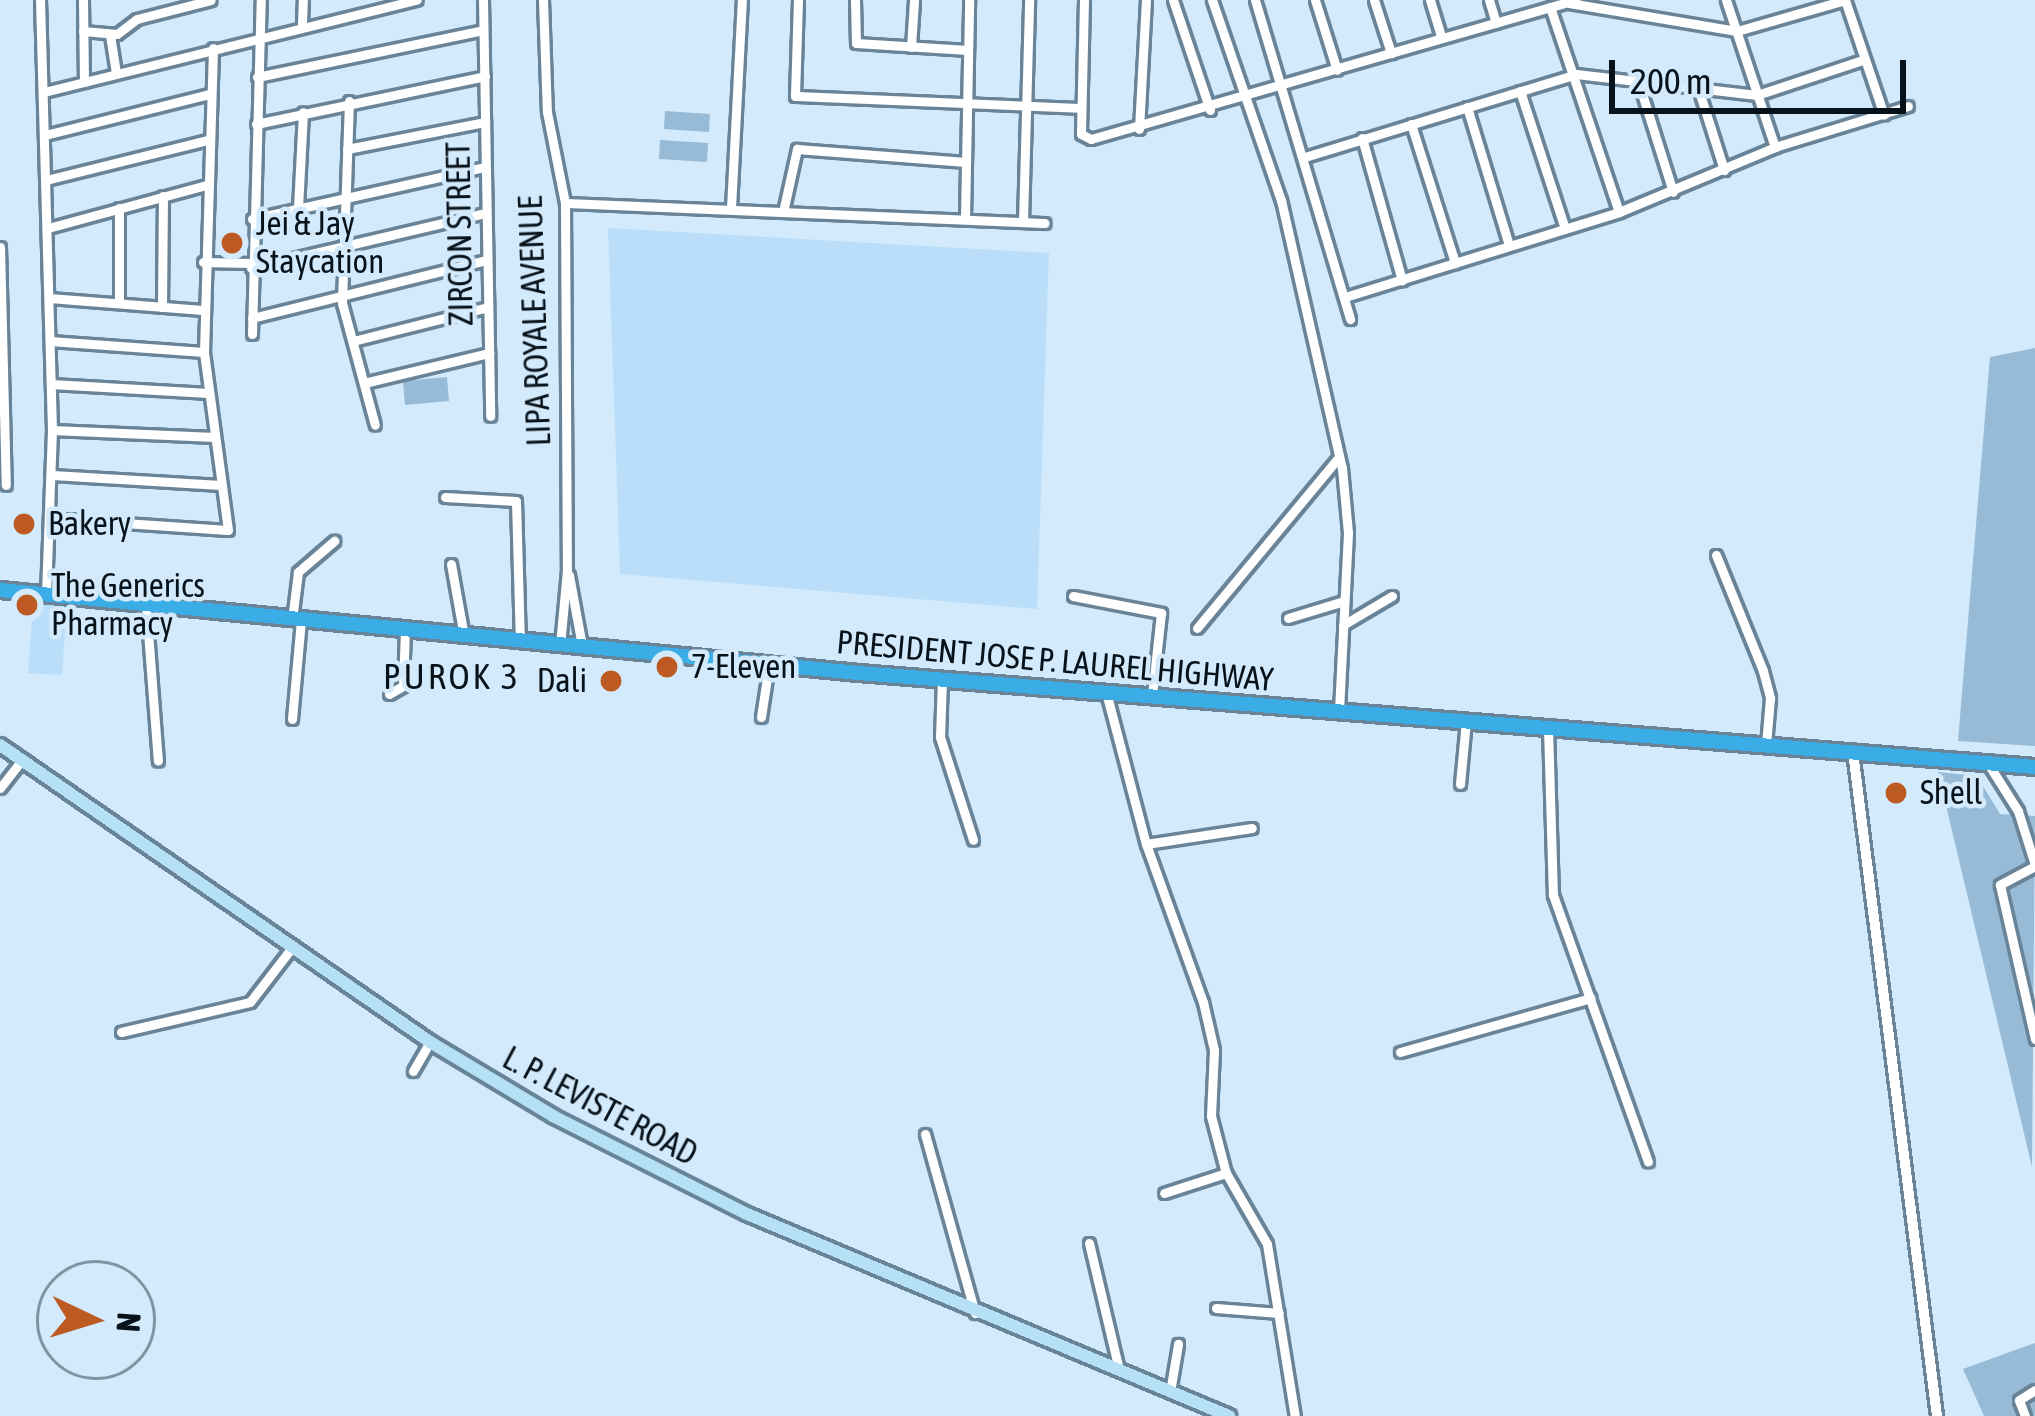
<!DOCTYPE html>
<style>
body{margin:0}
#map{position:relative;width:2035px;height:1416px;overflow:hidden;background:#d2eafb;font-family:"Asap Condensed",sans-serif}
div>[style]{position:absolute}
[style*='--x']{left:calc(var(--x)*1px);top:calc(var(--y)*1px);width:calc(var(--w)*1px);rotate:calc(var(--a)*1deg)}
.built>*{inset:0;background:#badef9}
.green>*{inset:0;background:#97bbd6}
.roads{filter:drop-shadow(3px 0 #698498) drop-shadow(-3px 0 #698498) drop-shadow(0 3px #698498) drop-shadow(0 -3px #698498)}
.minor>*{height:9px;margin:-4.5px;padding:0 4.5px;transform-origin:4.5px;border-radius:4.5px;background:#fff}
.tertiary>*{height:10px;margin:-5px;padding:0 5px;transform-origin:5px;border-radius:5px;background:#fff}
.secondary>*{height:12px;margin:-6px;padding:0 6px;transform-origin:6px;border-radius:6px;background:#b5e0f6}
.trunk>*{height:14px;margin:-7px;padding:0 7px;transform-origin:7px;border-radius:7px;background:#3aace6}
.dots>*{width:33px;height:33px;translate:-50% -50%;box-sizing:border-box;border:6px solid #d2eafb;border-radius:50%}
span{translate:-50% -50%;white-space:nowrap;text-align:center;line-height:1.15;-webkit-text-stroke:9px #d2eafb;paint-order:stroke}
.poi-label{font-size:33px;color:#08121a}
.left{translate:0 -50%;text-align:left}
.right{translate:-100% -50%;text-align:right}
.street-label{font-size:33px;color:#08121a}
.neighbourhood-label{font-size:36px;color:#08121a;letter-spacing:3px}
.north{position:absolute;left:36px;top:1260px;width:120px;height:120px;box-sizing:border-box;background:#d2eafb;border:3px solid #8194a1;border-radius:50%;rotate:94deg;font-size:33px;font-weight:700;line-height:48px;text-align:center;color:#08121a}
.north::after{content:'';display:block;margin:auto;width:42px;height:54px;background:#bd5a23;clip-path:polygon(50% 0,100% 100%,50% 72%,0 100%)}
.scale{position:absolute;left:1609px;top:60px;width:297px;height:54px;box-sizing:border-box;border:6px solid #08121a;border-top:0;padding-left:15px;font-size:36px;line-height:42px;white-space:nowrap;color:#08121a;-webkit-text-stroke:9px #d2eafb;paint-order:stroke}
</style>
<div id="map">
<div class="built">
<div style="clip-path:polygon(608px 228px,1049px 253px,1037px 609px,620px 574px)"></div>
<div style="clip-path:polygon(33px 602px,67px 604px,62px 675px,28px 673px)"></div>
</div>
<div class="green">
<div style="clip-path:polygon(665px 111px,710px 114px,709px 132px,664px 129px)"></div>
<div style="clip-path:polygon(660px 140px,708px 143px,707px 162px,659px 159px)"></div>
<div style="clip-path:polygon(2035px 348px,2035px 746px,1958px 741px,1990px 357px)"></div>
<div style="clip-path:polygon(447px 377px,449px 401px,405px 405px,403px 381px)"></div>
<div style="clip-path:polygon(1938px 772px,1977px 776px,2000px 814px,2035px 816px,2032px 1167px)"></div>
<div style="clip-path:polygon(2035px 1343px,2035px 1416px,1984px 1416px,1963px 1369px)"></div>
</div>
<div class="roads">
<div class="minor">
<div style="--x:40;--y:0;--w:430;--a:88.4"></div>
<div style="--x:52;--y:430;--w:166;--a:92.1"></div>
<div style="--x:83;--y:0;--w:82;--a:89.3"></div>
<div style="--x:483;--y:0;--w:416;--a:89"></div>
<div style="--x:543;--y:0;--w:112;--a:88"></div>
<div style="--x:547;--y:112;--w:93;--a:78.8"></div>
<div style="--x:565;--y:203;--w:367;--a:89.7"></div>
<div style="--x:567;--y:570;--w:75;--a:95.3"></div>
<div style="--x:798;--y:0;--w:96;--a:91.8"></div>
<div style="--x:795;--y:96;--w:285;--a:2.4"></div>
<div style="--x:855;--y:0;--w:43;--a:88.7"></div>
<div style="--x:856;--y:43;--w:112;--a:3.6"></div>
<div style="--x:1084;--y:0;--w:134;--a:91.3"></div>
<div style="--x:1081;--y:134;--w:11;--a:27"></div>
<div style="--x:1091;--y:139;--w:504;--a:-16.02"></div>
<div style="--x:1173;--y:0;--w:116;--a:71.4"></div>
<div style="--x:1212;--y:0;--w:212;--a:71"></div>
<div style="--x:1281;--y:200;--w:275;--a:77.2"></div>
<div style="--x:1342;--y:468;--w:65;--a:84.7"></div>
<div style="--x:1348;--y:533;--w:178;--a:92.9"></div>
<div style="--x:1255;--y:0;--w:333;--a:73.4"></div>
<div style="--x:1315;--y:0;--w:73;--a:72.6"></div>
<div style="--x:1374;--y:0;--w:56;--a:72.2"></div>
<div style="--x:1430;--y:0;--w:38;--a:73"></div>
<div style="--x:1489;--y:0;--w:24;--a:73"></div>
<div style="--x:1726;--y:0;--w:155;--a:71.6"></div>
<div style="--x:1845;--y:0;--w:121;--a:71.3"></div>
<div style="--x:1569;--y:3;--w:170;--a:9.5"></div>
<div style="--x:1737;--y:31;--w:112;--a:-16"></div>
<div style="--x:1550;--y:7;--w:216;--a:71.4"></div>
<div style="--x:302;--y:24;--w:24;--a:-88"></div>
<div style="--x:83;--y:31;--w:34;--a:5"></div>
<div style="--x:117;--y:34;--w:25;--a:-37"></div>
<div style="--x:137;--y:19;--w:76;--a:-14.4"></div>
<div style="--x:110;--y:35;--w:38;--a:81"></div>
<div style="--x:911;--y:47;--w:47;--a:-86.3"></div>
<div style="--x:257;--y:77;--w:231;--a:-11.7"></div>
<div style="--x:1639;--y:84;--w:113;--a:72.5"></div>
<div style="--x:1520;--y:91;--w:145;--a:71.9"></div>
<div style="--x:1699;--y:91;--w:83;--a:72.4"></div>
<div style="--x:44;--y:92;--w:384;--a:-13.9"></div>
<div style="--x:349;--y:101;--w:202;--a:92"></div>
<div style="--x:342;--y:303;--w:126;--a:74.9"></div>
<div style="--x:1467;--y:107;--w:144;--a:73.1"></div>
<div style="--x:256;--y:124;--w:234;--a:-11.8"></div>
<div style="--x:1411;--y:124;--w:146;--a:72.4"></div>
<div style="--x:1139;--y:129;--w:129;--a:-86.9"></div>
<div style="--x:45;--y:135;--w:170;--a:-14"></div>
<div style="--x:1362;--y:138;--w:148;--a:74.3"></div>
<div style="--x:347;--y:149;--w:141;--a:-11.1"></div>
<div style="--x:1305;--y:157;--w:283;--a:-17"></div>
<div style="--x:1576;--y:74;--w:182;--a:6.6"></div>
<div style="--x:1757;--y:95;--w:112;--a:-18.3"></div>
<div style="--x:46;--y:180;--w:167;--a:-13.9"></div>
<div style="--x:565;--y:203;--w:480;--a:2.4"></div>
<div style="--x:119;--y:208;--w:95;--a:90"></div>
<div style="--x:298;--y:208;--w:96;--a:-87"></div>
<div style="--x:731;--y:208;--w:208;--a:-87"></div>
<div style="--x:783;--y:212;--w:65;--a:-77.5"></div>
<div style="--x:797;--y:149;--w:169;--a:4.4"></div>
<div style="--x:965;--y:218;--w:218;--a:-88.9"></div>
<div style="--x:252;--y:219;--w:239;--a:-12.6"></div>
<div style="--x:1023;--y:221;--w:221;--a:-88.4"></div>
<div style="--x:48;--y:228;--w:164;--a:-15.2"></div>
<div style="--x:0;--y:247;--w:238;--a:88.6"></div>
<div style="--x:203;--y:262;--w:48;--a:1.2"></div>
<div style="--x:251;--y:268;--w:240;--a:-13.2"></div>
<div style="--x:1345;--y:297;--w:287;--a:-17.2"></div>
<div style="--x:1619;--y:212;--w:169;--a:-22.6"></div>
<div style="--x:1775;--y:147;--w:139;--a:-17.1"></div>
<div style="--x:49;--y:298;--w:154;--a:4.5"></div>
<div style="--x:162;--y:307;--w:111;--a:-89.5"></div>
<div style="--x:252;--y:318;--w:241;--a:-13.9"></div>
<div style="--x:252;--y:334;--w:334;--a:-88.5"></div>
<div style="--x:50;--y:341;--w:154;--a:4.1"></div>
<div style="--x:353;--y:341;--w:139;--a:-14.1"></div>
<div style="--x:364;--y:383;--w:129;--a:-13.5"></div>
<div style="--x:51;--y:384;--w:158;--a:3.3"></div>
<div style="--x:52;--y:430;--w:163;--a:2.5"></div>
<div style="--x:52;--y:475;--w:169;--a:3.4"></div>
<div style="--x:445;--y:497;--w:71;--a:3.2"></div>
<div style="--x:516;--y:501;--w:140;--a:88.4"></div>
<div style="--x:50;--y:518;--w:178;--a:3.9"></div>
<div style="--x:228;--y:530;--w:180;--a:-97.7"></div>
<div style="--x:204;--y:352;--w:304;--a:-88.3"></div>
<div style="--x:1716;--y:555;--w:125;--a:67.9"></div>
<div style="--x:1763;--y:671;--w:28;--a:75"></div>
<div style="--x:1770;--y:698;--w:47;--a:94.9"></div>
<div style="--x:451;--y:564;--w:73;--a:79.8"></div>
<div style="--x:569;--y:575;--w:72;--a:79.6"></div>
<div style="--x:1073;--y:596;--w:90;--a:10.9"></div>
<div style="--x:1161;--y:613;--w:83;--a:96.2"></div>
<div style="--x:146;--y:606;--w:155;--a:85.6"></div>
<div style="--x:1288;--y:618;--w:59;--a:-16.9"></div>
<div style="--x:292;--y:620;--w:48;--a:-82.9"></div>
<div style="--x:298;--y:572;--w:48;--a:-40.7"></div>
<div style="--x:1343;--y:625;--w:57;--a:-30.6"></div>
<div style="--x:1197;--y:628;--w:222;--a:-50.3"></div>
<div style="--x:942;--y:680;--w:57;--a:92"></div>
<div style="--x:940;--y:737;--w:108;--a:72.2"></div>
<div style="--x:1106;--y:692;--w:157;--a:75.3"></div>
<div style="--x:1146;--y:844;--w:107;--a:-8.6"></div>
<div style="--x:389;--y:694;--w:16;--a:-30"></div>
<div style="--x:403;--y:686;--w:56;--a:-88"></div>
<div style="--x:761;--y:717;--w:53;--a:-81.3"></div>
<div style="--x:292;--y:719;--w:99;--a:-84.8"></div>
<div style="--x:1548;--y:728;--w:167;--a:88.3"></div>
<div style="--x:1553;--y:895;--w:283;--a:70.4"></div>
<div style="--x:1987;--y:762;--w:58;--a:57.7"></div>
<div style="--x:2018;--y:811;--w:57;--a:72.5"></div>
<div style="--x:1460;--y:784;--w:63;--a:-84.6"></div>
<div style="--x:0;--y:788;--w:37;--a:-52"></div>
<div style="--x:1146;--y:844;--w:168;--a:70.2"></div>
<div style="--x:1203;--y:1002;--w:49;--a:77.1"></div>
<div style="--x:1214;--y:1050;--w:66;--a:92.6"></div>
<div style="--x:1211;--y:1116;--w:59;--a:75.3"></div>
<div style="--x:1226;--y:1173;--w:65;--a:162.1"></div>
<div style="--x:2035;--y:866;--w:40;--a:152"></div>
<div style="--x:2000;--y:885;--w:158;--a:77.2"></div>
<div style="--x:121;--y:1032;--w:132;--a:-13.1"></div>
<div style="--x:250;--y:1002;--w:71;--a:-52.5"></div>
<div style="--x:1400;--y:1052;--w:198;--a:-15.8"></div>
<div style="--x:413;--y:1071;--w:34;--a:-60"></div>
<div style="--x:925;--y:1134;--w:186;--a:74.4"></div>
<div style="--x:1226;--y:1173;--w:82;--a:60"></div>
<div style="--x:1267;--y:1244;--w:174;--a:80.8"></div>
<div style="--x:1089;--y:1243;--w:130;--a:76.7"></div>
<div style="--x:1216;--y:1308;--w:63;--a:4.5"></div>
<div style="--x:1170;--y:1392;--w:49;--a:-80.5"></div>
<div style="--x:2025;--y:1416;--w:17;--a:-111"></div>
<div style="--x:2019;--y:1400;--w:19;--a:-32"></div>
</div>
<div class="tertiary">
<div style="--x:1853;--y:752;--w:669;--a:82.79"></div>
</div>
<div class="secondary">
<div style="--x:0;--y:745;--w:523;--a:34.63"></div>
<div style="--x:430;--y:1042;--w:144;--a:31"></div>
<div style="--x:553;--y:1116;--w:217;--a:26.8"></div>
<div style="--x:747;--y:1214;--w:523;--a:22.74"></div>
</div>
<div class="trunk">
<div style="--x:0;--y:590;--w:863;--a:5.52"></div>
<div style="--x:859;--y:673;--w:1180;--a:4.57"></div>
</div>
</div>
<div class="dots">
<div style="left:232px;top:243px;background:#bd5a23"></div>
<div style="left:24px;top:524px;background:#bd5a23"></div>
<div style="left:27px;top:605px;background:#bd5a23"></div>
<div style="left:667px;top:667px;background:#bd5a23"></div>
<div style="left:611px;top:681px;background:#bd5a23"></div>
<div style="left:1896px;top:793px;background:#bd5a23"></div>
</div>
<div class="poi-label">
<span class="left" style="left:256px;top:243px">Jei &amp; Jay<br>Staycation</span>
<span class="left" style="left:48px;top:524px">Bakery</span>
<span class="left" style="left:51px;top:605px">The Generics<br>Pharmacy</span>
<span class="left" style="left:691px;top:667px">7-Eleven</span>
<span class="right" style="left:587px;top:681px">Dali</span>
<span class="left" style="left:1920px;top:793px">Shell</span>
</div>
<div class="street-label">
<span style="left:460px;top:234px;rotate:-91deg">ZIRCON STREET</span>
<span style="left:535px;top:321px;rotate:-92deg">LIPA ROYALE AVENUE</span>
<span style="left:1055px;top:661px;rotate:5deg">PRESIDENT JOSE P. LAUREL HIGHWAY</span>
<span style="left:600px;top:1106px;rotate:28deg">L. P. LEVISTE ROAD</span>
</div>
<div class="neighbourhood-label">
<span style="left:452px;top:677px">PUROK 3</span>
</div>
<div class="north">N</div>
<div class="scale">200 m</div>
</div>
